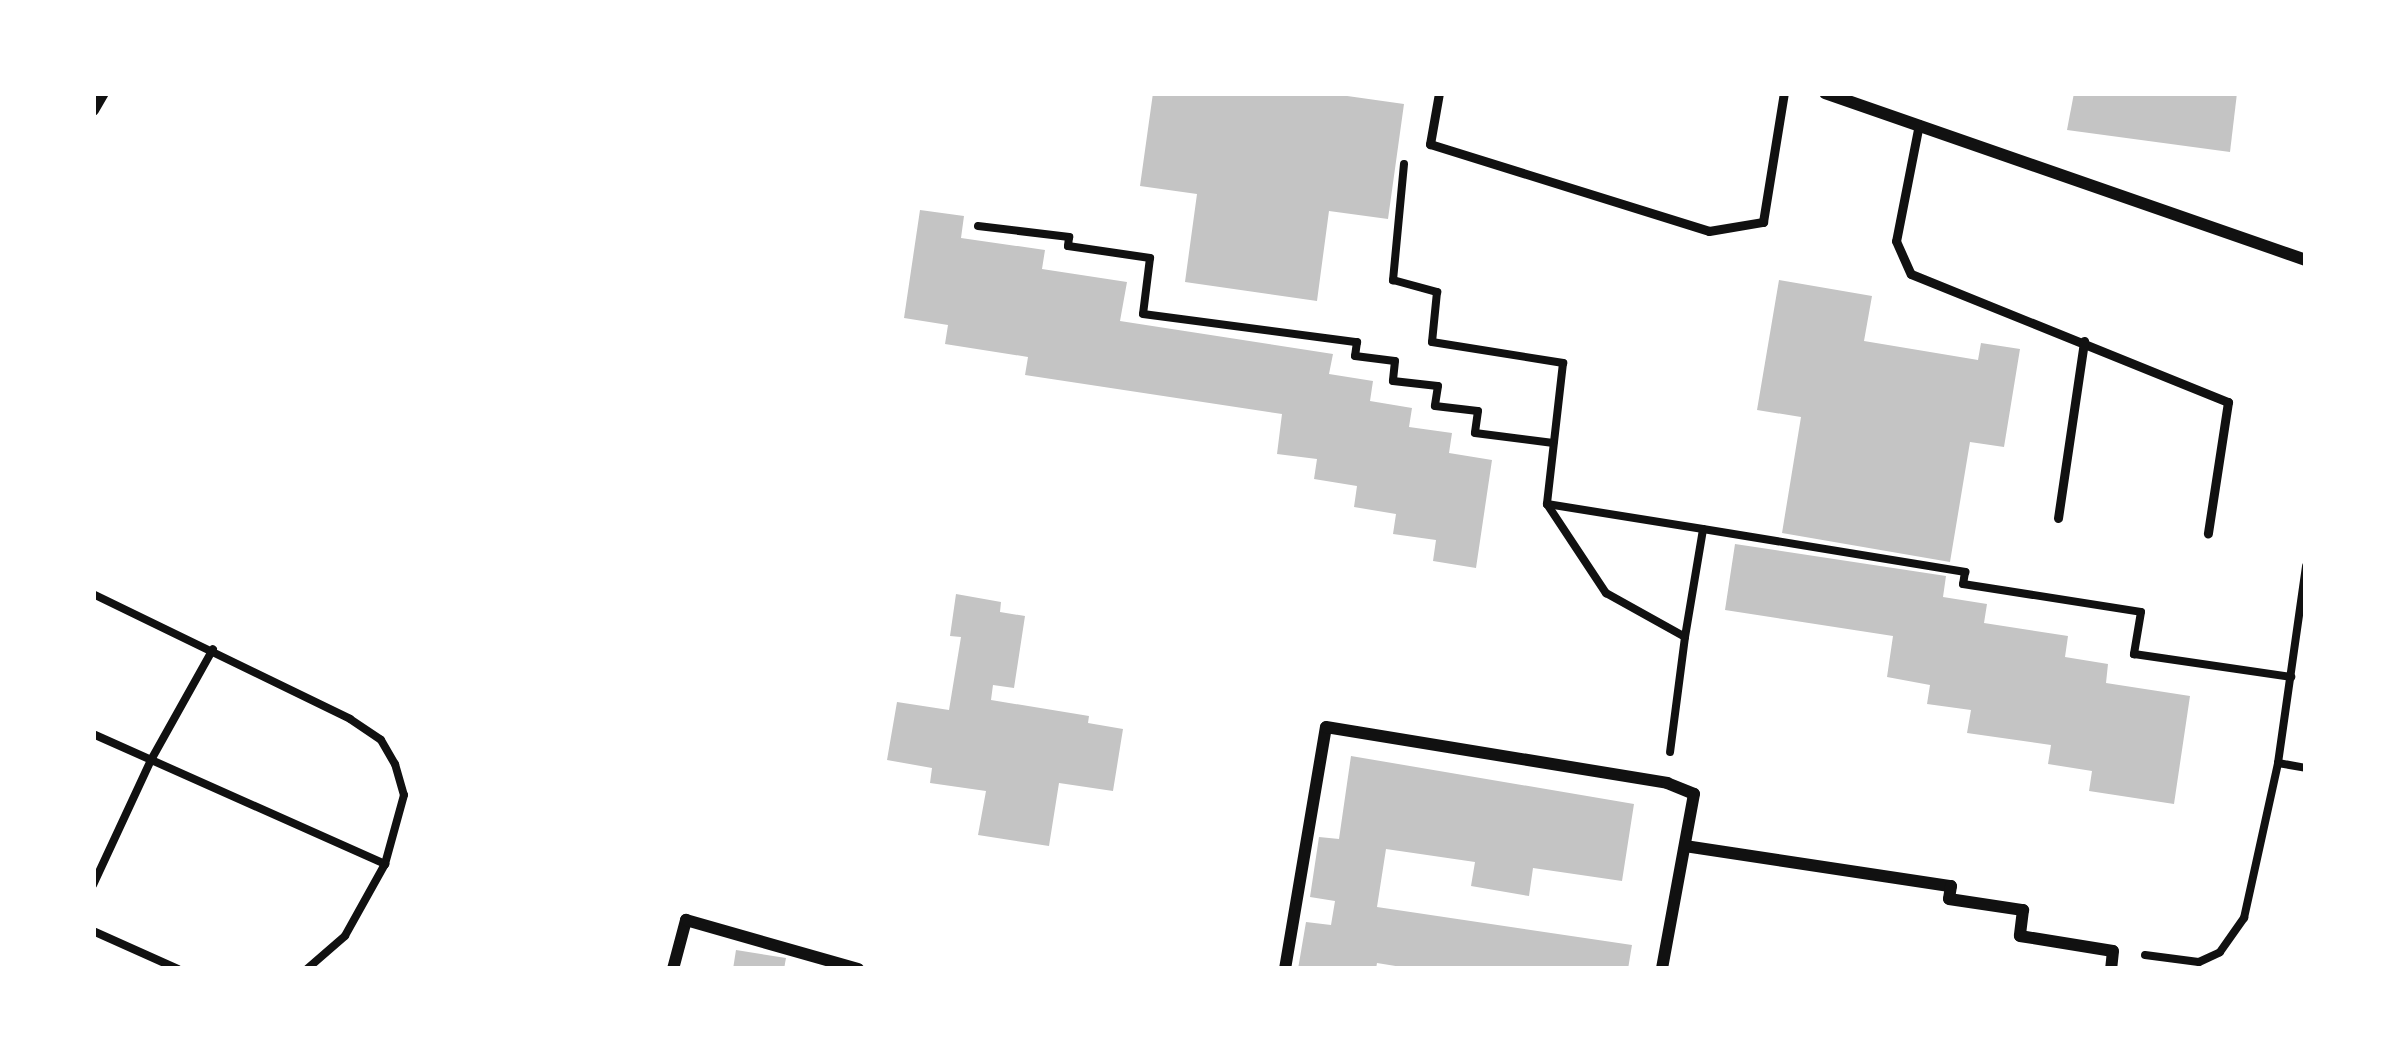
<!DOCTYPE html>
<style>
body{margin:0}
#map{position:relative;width:2399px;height:1062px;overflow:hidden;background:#fff;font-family:"Alegreya Sans",sans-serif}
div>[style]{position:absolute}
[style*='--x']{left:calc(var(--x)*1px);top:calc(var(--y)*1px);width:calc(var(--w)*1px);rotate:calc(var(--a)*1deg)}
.building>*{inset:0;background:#c4c4c4}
.path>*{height:8px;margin:-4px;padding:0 4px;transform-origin:4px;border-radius:4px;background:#111}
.service>*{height:9px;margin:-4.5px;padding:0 4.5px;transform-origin:4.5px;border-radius:4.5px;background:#111}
.minor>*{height:12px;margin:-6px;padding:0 6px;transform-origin:6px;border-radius:6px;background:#111}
span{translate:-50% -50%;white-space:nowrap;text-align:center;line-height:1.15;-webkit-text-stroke:10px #fff;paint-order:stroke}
.frame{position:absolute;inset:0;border:96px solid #fff;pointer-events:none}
</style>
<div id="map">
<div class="building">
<div style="clip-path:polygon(1153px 93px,1326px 93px,1404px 104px,1388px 219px,1329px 211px,1317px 301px,1185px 282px,1197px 194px,1140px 186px)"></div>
<div style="clip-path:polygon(2074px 93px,2237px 93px,2230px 152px,2067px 130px)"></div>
<div style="clip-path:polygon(920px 210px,964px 216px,961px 238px,1045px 250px,1042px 269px,1127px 282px,1120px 321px,1333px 354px,1329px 374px,1373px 381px,1370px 401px,1412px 408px,1409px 427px,1452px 433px,1449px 453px,1492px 460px,1476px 568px,1433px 561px,1436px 540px,1393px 534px,1396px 514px,1354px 507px,1357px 486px,1314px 479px,1317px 459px,1277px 454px,1282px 414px,1025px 375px,1028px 357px,945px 344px,948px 325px,904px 318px)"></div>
<div style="clip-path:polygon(1779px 280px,1872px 296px,1864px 341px,1978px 360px,1981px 343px,2020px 349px,2004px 447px,1970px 442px,1950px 562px,1782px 533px,1801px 417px,1757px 410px)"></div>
<div style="clip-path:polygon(1735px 544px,1946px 576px,1943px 597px,1987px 604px,1984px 623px,2068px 636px,2065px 657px,2108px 664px,2106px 683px,2190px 696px,2174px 804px,2089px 791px,2092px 771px,2048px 764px,2051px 745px,1967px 733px,1971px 710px,1927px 704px,1930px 685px,1887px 677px,1893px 636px,1725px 610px)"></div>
<div style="clip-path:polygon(956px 594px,1001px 602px,1000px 612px,1025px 616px,1014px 688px,993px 685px,991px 700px,1089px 716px,1088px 723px,1123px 729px,1113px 791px,1059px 783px,1049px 846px,978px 835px,986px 791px,930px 783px,932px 768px,887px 760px,897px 702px,949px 710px,961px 637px,950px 636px)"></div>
<div style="clip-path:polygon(1351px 756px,1634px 804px,1622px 881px,1533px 868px,1529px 896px,1471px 886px,1475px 862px,1386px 849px,1377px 907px,1632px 945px,1628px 969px,1414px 969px,1377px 963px,1376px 969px,1298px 969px,1306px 922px,1331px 925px,1335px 901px,1310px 897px,1319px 837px,1339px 839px)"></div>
<div style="clip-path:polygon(736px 950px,786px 958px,784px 969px,733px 969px)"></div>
</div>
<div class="path">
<div style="--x:1404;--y:164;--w:117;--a:95.4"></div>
<div style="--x:1393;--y:280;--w:46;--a:15.3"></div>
<div style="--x:1437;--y:292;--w:50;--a:95.7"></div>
<div style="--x:1432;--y:342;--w:133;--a:9.1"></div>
<div style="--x:1563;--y:363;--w:142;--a:96.5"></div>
<div style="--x:1547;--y:504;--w:107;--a:56.5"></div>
<div style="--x:1606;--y:593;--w:90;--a:29.1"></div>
<div style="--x:1685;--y:637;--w:116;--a:97.4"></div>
<div style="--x:978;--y:226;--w:92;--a:6.9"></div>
<div style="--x:1069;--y:237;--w:9;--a:96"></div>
<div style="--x:1068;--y:246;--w:83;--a:8.3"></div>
<div style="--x:1150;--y:258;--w:56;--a:97.1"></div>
<div style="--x:1143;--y:314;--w:216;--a:7.5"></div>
<div style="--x:1357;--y:342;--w:14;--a:98"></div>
<div style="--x:1355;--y:356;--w:40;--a:7.1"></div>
<div style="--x:1395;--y:361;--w:20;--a:96"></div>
<div style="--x:1393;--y:381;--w:45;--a:6.3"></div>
<div style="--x:1438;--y:386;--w:20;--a:99"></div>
<div style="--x:1435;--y:406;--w:43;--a:6.6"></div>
<div style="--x:1478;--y:411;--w:22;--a:98"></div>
<div style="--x:1475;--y:433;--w:79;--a:7.3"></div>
<div style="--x:1547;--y:504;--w:158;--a:9.1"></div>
<div style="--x:93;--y:594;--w:286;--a:25.9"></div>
<div style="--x:350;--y:719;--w:37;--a:34"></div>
<div style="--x:381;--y:740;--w:28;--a:60"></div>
<div style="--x:395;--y:764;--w:32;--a:74"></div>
<div style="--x:404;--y:795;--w:72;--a:105.4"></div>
<div style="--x:385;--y:864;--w:82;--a:119.1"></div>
<div style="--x:345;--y:936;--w:50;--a:139"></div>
<div style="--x:1685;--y:637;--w:109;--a:-80.5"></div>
<div style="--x:1703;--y:529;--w:266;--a:9.3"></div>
<div style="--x:1965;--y:572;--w:12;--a:99"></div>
<div style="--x:1963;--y:584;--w:180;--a:8.9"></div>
<div style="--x:2141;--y:612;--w:43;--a:99.5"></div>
<div style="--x:2134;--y:654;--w:159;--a:8.3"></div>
<div style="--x:93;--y:734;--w:320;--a:24"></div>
<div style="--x:2278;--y:763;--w:28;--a:10"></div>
<div style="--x:93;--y:885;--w:138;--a:-65.1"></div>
<div style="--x:151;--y:760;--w:127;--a:-60.8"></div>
<div style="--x:93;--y:931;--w:93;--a:24.1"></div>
<div style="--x:2145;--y:955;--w:54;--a:7.4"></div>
<div style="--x:2199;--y:962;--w:23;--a:-25"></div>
<div style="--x:2220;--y:952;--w:42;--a:-54.8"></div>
<div style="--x:2244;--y:918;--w:159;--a:-77.6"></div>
<div style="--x:2278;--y:763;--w:199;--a:-81.9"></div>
</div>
<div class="service">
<div style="--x:1439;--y:93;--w:52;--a:100"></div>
<div style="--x:1430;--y:144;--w:292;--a:17.3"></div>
<div style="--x:1709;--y:231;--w:55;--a:-9.5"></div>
<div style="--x:1763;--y:222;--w:131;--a:-80.8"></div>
<div style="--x:1919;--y:124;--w:119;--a:101.1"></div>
<div style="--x:1896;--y:241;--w:36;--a:66"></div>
<div style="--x:1911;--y:274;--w:342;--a:22"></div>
<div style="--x:2228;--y:402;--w:133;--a:98.7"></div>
<div style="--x:2058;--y:518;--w:179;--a:-81.6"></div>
</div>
<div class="minor">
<div style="--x:1825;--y:93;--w:509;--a:19.15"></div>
<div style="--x:93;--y:110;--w:20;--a:-60"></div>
<div style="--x:1685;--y:846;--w:269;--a:8.6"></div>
<div style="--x:1951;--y:886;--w:13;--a:99"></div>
<div style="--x:1949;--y:899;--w:75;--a:8.5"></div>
<div style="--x:2023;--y:910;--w:26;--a:97"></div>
<div style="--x:2020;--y:936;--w:94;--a:9.2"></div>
<div style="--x:2113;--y:951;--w:18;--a:96"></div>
<div style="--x:673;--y:969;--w:51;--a:-75.1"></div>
<div style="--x:686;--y:920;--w:179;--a:15.9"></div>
<div style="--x:1285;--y:969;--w:245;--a:-80.4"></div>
<div style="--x:1326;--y:727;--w:346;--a:9.3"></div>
<div style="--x:1667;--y:783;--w:29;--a:22"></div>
<div style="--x:1694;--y:794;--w:178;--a:100.4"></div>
</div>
<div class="frame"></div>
</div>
